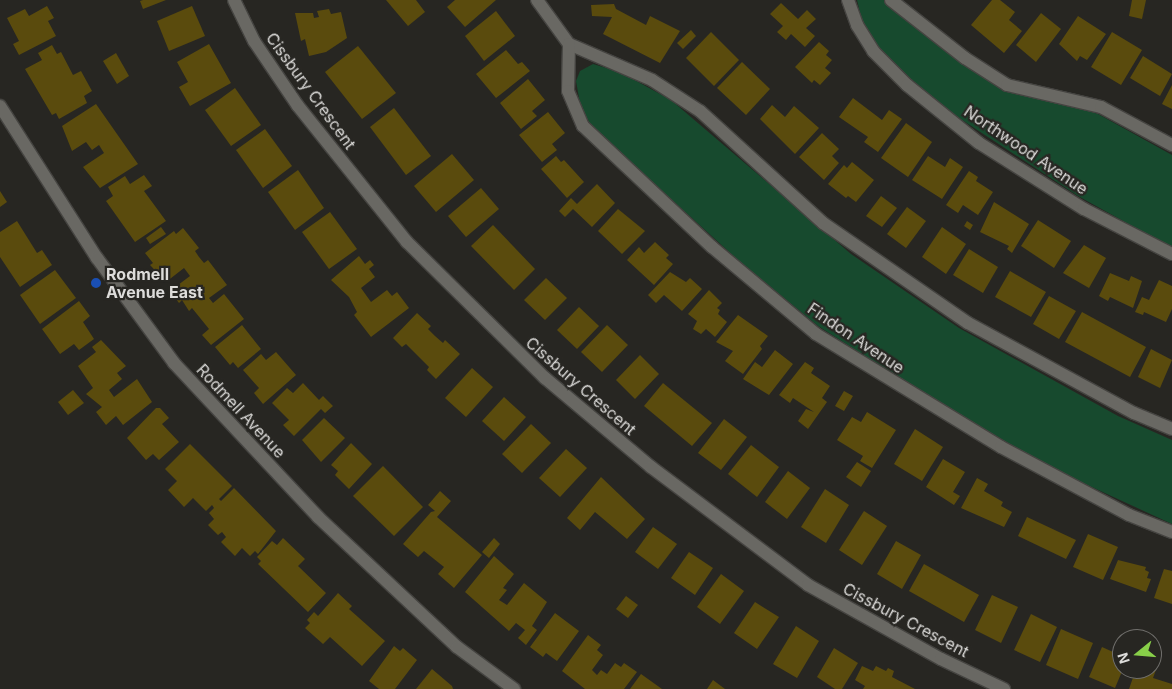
<!DOCTYPE html>
<style>
body{margin:0}
#map{position:relative;width:1172px;height:689px;overflow:hidden;background:#272622;font-family:Inter,sans-serif}
div>[style]{position:absolute}
[style*='--x']{left:calc(var(--x)*1px);top:calc(var(--y)*1px);width:calc(var(--w)*1px);rotate:calc(var(--a)*1deg)}
.green>*{inset:0;background:#174a2e}
.building>*{inset:0;background:#5a4b0d}
.roads{filter:drop-shadow(1px 0 #454441) drop-shadow(-1px 0 #454441) drop-shadow(0 1px #454441) drop-shadow(0 -1px #454441)}
.street>*{height:12px;margin:-6px;padding:0 6px;transform-origin:6px;border-radius:6px;background:#696863}
.dots>*{width:14px;height:14px;translate:-50% -50%;box-sizing:border-box;border:2px solid #272622;border-radius:50%}
span{translate:-50% -50%;white-space:nowrap;text-align:center;line-height:1.15;-webkit-text-stroke:4.5px #272622;paint-order:stroke}
.street-label{font-size:16px;color:#dddcda}
.poi-label{font-size:16px;color:#dddcda;font-weight:700}
.left{translate:0 -50%;text-align:left}
.north{position:absolute;left:1112px;top:629px;width:50px;height:50px;box-sizing:border-box;background:#272622;border:1px solid #706f6c;border-radius:50%;rotate:253deg;font-size:14px;font-weight:700;line-height:20px;text-align:center;color:#dddcda}
.north::after{content:'';display:block;margin:auto;width:18px;height:22px;background:#88cf49;clip-path:polygon(50% 0,100% 100%,50% 72%,0 100%)}
</style>
<div id="map">
<div class="green">
<div style="clip-path:polygon(857px 0,884px 0,1025px 96px,1063px 102px,1098px 114px,1172px 155px,1172px 248px,1078px 196px,959px 118px,911px 79px,873px 41px,862px 21px)"></div>
<div style="clip-path:polygon(593px 64px,620px 72px,671px 100px,851px 254px,959px 328px,1118px 416px,1172px 440px,1172px 524px,1057px 471px,942px 405px,818px 326px,738px 260px,592px 127px,581px 109px,576px 81px,580px 71px)"></div>
</div>
<div class="building">
<div style="clip-path:polygon(143px 0,166px 0,143px 9px,140px 1px)"></div>
<div style="clip-path:polygon(386px 0,416px 0,425px 12px,408px 26px)"></div>
<div style="clip-path:polygon(455px 0,496px 0,465px 27px,447px 7px)"></div>
<div style="clip-path:polygon(992px 0,1000px 0,1015px 12px,1009px 20px,1022px 31px,1004px 53px,971px 25px)"></div>
<div style="clip-path:polygon(1132px 0,1146px 0,1142px 19px,1129px 16px)"></div>
<div style="clip-path:polygon(781px 3px,798px 19px,807px 10px,816px 19px,806px 28px,815px 36px,805px 47px,791px 34px,786px 40px,777px 32px,783px 26px,770px 14px)"></div>
<div style="clip-path:polygon(614px 4px,616px 9px,646px 25px,650px 16px,680px 31px,660px 63px,603px 34px,612px 17px,592px 16px,591px 5px)"></div>
<div style="clip-path:polygon(47px 6px,54px 18px,48px 21px,56px 36px,19px 55px,13px 44px,19px 41px,7px 18px,25px 9px,29px 16px)"></div>
<div style="clip-path:polygon(192px 6px,205px 36px,169px 51px,157px 21px)"></div>
<div style="clip-path:polygon(329px 9px,331px 14px,341px 12px,347px 38px,326px 52px,309px 56px,305px 39px,301px 41px,295px 13px,313px 13px,314px 18px,319px 17px,317px 11px)"></div>
<div style="clip-path:polygon(496px 11px,515px 36px,484px 61px,465px 36px)"></div>
<div style="clip-path:polygon(1041px 13px,1061px 29px,1036px 62px,1016px 45px)"></div>
<div style="clip-path:polygon(1078px 16px,1106px 34px,1087px 60px,1080px 56px,1077px 61px,1059px 44px)"></div>
<div style="clip-path:polygon(691px 30px,696px 36px,683px 49px,677px 43px)"></div>
<div style="clip-path:polygon(711px 32px,739px 60px,714px 86px,686px 58px)"></div>
<div style="clip-path:polygon(1112px 32px,1142px 50px,1121px 85px,1091px 67px)"></div>
<div style="clip-path:polygon(819px 42px,829px 51px,826px 55px,832px 60px,825px 68px,831px 73px,820px 85px,814px 80px,812px 83px,795px 67px)"></div>
<div style="clip-path:polygon(209px 44px,231px 83px,190px 106px,179px 87px,188px 82px,177px 62px)"></div>
<div style="clip-path:polygon(52px 45px,57px 54px,61px 52px,73px 75px,81px 71px,92px 91px,84px 96px,87px 103px,59px 119px,56px 113px,52px 115px,25px 69px,42px 60px,38px 53px)"></div>
<div style="clip-path:polygon(358px 46px,396px 93px,362px 119px,325px 72px)"></div>
<div style="clip-path:polygon(506px 50px,518px 64px,522px 62px,530px 71px,496px 98px,476px 74px)"></div>
<div style="clip-path:polygon(116px 53px,129px 76px,117px 84px,103px 61px)"></div>
<div style="clip-path:polygon(1143px 56px,1172px 74px,1160px 96px,1130px 78px)"></div>
<div style="clip-path:polygon(742px 62px,770px 89px,746px 115px,717px 88px)"></div>
<div style="clip-path:polygon(528px 79px,545px 100px,532px 111px,537px 116px,521px 129px,500px 103px)"></div>
<div style="clip-path:polygon(1172px 85px,1172px 109px,1162px 104px)"></div>
<div style="clip-path:polygon(235px 88px,261px 125px,231px 146px,205px 110px)"></div>
<div style="clip-path:polygon(853px 98px,882px 120px,889px 110px,902px 119px,878px 152px,864px 142px,868px 137px,839px 117px)"></div>
<div style="clip-path:polygon(96px 104px,138px 164px,100px 188px,83px 167px,104px 153px,99px 145px,92px 150px,86px 142px,72px 151px,62px 126px)"></div>
<div style="clip-path:polygon(772px 105px,785px 117px,794px 106px,819px 128px,795px 154px,760px 119px)"></div>
<div style="clip-path:polygon(394px 108px,431px 156px,406px 175px,370px 127px)"></div>
<div style="clip-path:polygon(548px 112px,565px 133px,552px 144px,557px 150px,542px 162px,519px 135px)"></div>
<div style="clip-path:polygon(906px 123px,932px 142px,908px 177px,881px 158px)"></div>
<div style="clip-path:polygon(265px 129px,292px 166px,263px 188px,236px 150px)"></div>
<div style="clip-path:polygon(822px 133px,839px 149px,832px 156px,839px 163px,824px 180px,799px 157px)"></div>
<div style="clip-path:polygon(452px 154px,474px 180px,436px 212px,414px 186px)"></div>
<div style="clip-path:polygon(556px 156px,561px 162px,564px 160px,584px 182px,567px 198px,541px 169px)"></div>
<div style="clip-path:polygon(928px 156px,945px 167px,950px 158px,963px 167px,942px 199px,912px 180px)"></div>
<div style="clip-path:polygon(852px 162px,874px 180px,856px 202px,848px 196px,846px 198px,828px 184px,844px 165px,847px 168px)"></div>
<div style="clip-path:polygon(298px 170px,324px 208px,295px 230px,268px 192px)"></div>
<div style="clip-path:polygon(969px 171px,978px 177px,976px 181px,993px 192px,978px 215px,963px 205px,958px 213px,946px 205px)"></div>
<div style="clip-path:polygon(144px 175px,152px 186px,144px 191px,166px 221px,135px 242px,106px 201px,113px 196px,108px 187px,125px 176px,130px 184px)"></div>
<div style="clip-path:polygon(597px 184px,615px 203px,592px 227px,573px 209px,565px 217px,559px 211px,571px 198px,577px 204px)"></div>
<div style="clip-path:polygon(481px 188px,499px 209px,466px 237px,448px 216px)"></div>
<div style="clip-path:polygon(0 191px,7px 202px,0 207px)"></div>
<div style="clip-path:polygon(881px 196px,897px 208px,882px 227px,866px 216px)"></div>
<div style="clip-path:polygon(994px 202px,1029px 224px,1012px 253px,1007px 249px,1009px 246px,980px 232px)"></div>
<div style="clip-path:polygon(907px 207px,926px 221px,906px 248px,887px 234px)"></div>
<div style="clip-path:polygon(618px 209px,645px 231px,622px 254px,598px 231px)"></div>
<div style="clip-path:polygon(330px 212px,357px 249px,329px 269px,302px 232px)"></div>
<div style="clip-path:polygon(1038px 220px,1071px 241px,1054px 268px,1021px 246px)"></div>
<div style="clip-path:polygon(17px 221px,37px 253px,42px 250px,52px 265px,20px 287px,0 257px,0 232px)"></div>
<div style="clip-path:polygon(967px 221px,973px 225px,970px 230px,964px 226px)"></div>
<div style="clip-path:polygon(493px 225px,535px 269px,514px 290px,471px 246px)"></div>
<div style="clip-path:polygon(161px 227px,166px 234px,150px 244px,146px 238px)"></div>
<div style="clip-path:polygon(942px 227px,966px 244px,946px 274px,922px 257px)"></div>
<div style="clip-path:polygon(183px 228px,199px 248px,195px 251px,199px 257px,204px 263px,208px 260px,227px 285px,209px 298px,213px 303px,224px 294px,244px 319px,211px 345px,202px 335px,209px 329px,192px 308px,189px 311px,182px 300px,179px 303px,170px 291px,190px 276px,184px 268px,166px 282px,150px 265px,153px 263px,145px 253px,174px 231px,176px 234px)"></div>
<div style="clip-path:polygon(655px 242px,669px 255px,666px 258px,673px 264px,654px 285px,627px 260px,639px 247px,644px 253px)"></div>
<div style="clip-path:polygon(1084px 245px,1106px 258px,1089px 288px,1063px 273px)"></div>
<div style="clip-path:polygon(969px 249px,998px 267px,983px 293px,953px 275px)"></div>
<div style="clip-path:polygon(359px 256px,365px 264px,370px 260px,374px 265px,369px 269px,375px 277px,361px 288px,371px 302px,387px 290px,392px 296px,397px 292px,409px 308px,371px 337px,354px 315px,357px 312px,349px 297px,331px 280px)"></div>
<div style="clip-path:polygon(55px 270px,76px 298px,40px 324px,20px 295px)"></div>
<div style="clip-path:polygon(1010px 271px,1046px 292px,1031px 317px,995px 297px)"></div>
<div style="clip-path:polygon(670px 272px,686px 282px,690px 278px,702px 289px,682px 311px,664px 295px,656px 303px,648px 295px)"></div>
<div style="clip-path:polygon(1110px 273px,1129px 281px,1131px 276px,1142px 281px,1133px 308px,1110px 297px,1108px 301px,1099px 296px)"></div>
<div style="clip-path:polygon(546px 278px,567px 298px,545px 320px,524px 300px)"></div>
<div style="clip-path:polygon(1159px 280px,1172px 286px,1172px 309px,1166px 322px,1144px 312px,1143px 315px,1135px 312px,1142px 297px,1149px 300px)"></div>
<div style="clip-path:polygon(709px 290px,722px 303px,717px 308px,720px 310px,718px 314px,727px 322px,715px 337px,706px 329px,701px 334px,693px 329px,697px 321px,688px 314px)"></div>
<div style="clip-path:polygon(1049px 296px,1076px 311px,1059px 339px,1033px 324px)"></div>
<div style="clip-path:polygon(79px 301px,90px 316px,83px 322px,94px 339px,79px 350px,74px 344px,60px 354px,42px 329px)"></div>
<div style="clip-path:polygon(579px 307px,599px 326px,577px 349px,557px 330px)"></div>
<div style="clip-path:polygon(1082px 312px,1146px 347px,1130px 377px,1065px 342px)"></div>
<div style="clip-path:polygon(417px 313px,431px 326px,428px 329px,435px 336px,443px 343px,445px 340px,460px 354px,436px 379px,427px 370px,429px 367px,406px 344px,402px 347px,393px 338px)"></div>
<div style="clip-path:polygon(738px 315px,768px 336px,760px 346px,762px 349px,743px 374px,725px 361px,733px 351px,716px 342px)"></div>
<div style="clip-path:polygon(242px 325px,261px 349px,238px 368px,233px 362px,230px 365px,215px 347px)"></div>
<div style="clip-path:polygon(607px 325px,628px 345px,602px 372px,581px 352px)"></div>
<div style="clip-path:polygon(101px 340px,126px 366px,117px 373px,122px 379px,109px 390px,114px 397px,137px 379px,152px 402px,123px 425px,116px 416px,106px 425px,96px 412px,102px 407px,86px 394px,93px 388px,78px 366px,96px 352px,92px 347px)"></div>
<div style="clip-path:polygon(1151px 349px,1172px 360px,1160px 388px,1138px 377px)"></div>
<div style="clip-path:polygon(775px 350px,793px 364px,769px 395px,743px 379px,755px 362px,762px 367px)"></div>
<div style="clip-path:polygon(276px 352px,296px 375px,263px 404px,254px 393px,259px 388px,243px 370px,261px 354px,266px 360px)"></div>
<div style="clip-path:polygon(640px 355px,659px 374px,635px 399px,616px 380px)"></div>
<div style="clip-path:polygon(805px 362px,814px 368px,811px 373px,830px 386px,822px 398px,827px 402px,808px 429px,798px 421px,806px 409px,814px 412px,793px 398px,790px 403px,779px 395px)"></div>
<div style="clip-path:polygon(472px 368px,493px 387px,466px 417px,445px 398px)"></div>
<div style="clip-path:polygon(303px 383px,319px 400px,323px 396px,333px 406px,325px 413px,321px 409px,294px 436px,283px 425px,289px 420px,272px 403px,287px 388px,293px 393px)"></div>
<div style="clip-path:polygon(663px 383px,712px 423px,692px 446px,644px 406px)"></div>
<div style="clip-path:polygon(73px 390px,84px 403px,68px 415px,58px 402px)"></div>
<div style="clip-path:polygon(844px 391px,853px 396px,844px 411px,835px 406px)"></div>
<div style="clip-path:polygon(504px 397px,526px 417px,504px 441px,482px 421px)"></div>
<div style="clip-path:polygon(156px 408px,160px 408px,169px 418px,162px 424px,179px 442px,159px 460px,153px 454px,146px 460px,127px 438px)"></div>
<div style="clip-path:polygon(867px 412px,896px 430px,872px 468px,860px 461px,863px 456px,837px 440px,852px 417px,861px 422px)"></div>
<div style="clip-path:polygon(324px 418px,345px 438px,321px 462px,302px 440px)"></div>
<div style="clip-path:polygon(724px 419px,747px 437px,721px 470px,698px 453px)"></div>
<div style="clip-path:polygon(531px 424px,551px 443px,522px 473px,502px 454px)"></div>
<div style="clip-path:polygon(915px 429px,943px 447px,922px 481px,894px 464px)"></div>
<div style="clip-path:polygon(351px 443px,372px 464px,349px 489px,335px 475px,338px 471px,331px 465px)"></div>
<div style="clip-path:polygon(190px 444px,232px 486px,219px 499px,221px 501px,234px 488px,276px 531px,258px 554px,255px 551px,250px 556px,242px 548px,235px 556px,221px 542px,226px 537px,222px 532px,218px 535px,208px 525px,214px 519px,209px 513px,214px 508px,212px 505px,206px 511px,193px 498px,184px 507px,168px 490px,177px 481px,165px 469px)"></div>
<div style="clip-path:polygon(751px 445px,779px 467px,757px 497px,728px 474px)"></div>
<div style="clip-path:polygon(566px 449px,587px 468px,560px 497px,539px 478px)"></div>
<div style="clip-path:polygon(943px 459px,965px 472px,953px 492px,960px 496px,954px 505px,926px 487px)"></div>
<div style="clip-path:polygon(857px 462px,871px 471px,861px 487px,846px 477px)"></div>
<div style="clip-path:polygon(383px 466px,423px 507px,394px 536px,353px 496px)"></div>
<div style="clip-path:polygon(788px 471px,810px 488px,787px 519px,765px 502px)"></div>
<div style="clip-path:polygon(601px 477px,645px 519px,627px 539px,595px 512px,580px 530px,567px 518px)"></div>
<div style="clip-path:polygon(977px 478px,988px 484px,984px 491px,1003px 502px,1001px 506px,1012px 512px,1004px 527px,961px 508px)"></div>
<div style="clip-path:polygon(825px 489px,849px 505px,826px 543px,801px 527px)"></div>
<div style="clip-path:polygon(440px 491px,451px 501px,437px 517px,482px 555px,454px 588px,438px 574px,444px 567px,424px 551px,418px 557px,403px 544px,431px 512px,435px 511px,428px 505px)"></div>
<div style="clip-path:polygon(864px 511px,887px 526px,862px 565px,839px 550px)"></div>
<div style="clip-path:polygon(1027px 517px,1076px 540px,1066px 559px,1018px 536px)"></div>
<div style="clip-path:polygon(653px 527px,677px 544px,658px 569px,635px 552px)"></div>
<div style="clip-path:polygon(1088px 534px,1118px 547px,1103px 580px,1073px 567px)"></div>
<div style="clip-path:polygon(283px 538px,305px 559px,298px 566px,326px 593px,308px 612px,258px 564px,261px 561px,257px 557px,272px 541px,277px 545px)"></div>
<div style="clip-path:polygon(494px 538px,500px 544px,489px 558px,482px 552px)"></div>
<div style="clip-path:polygon(896px 541px,921px 555px,902px 589px,877px 574px)"></div>
<div style="clip-path:polygon(689px 552px,713px 568px,695px 595px,671px 578px)"></div>
<div style="clip-path:polygon(494px 556px,514px 574px,503px 588px,507px 590px,499px 600px,507px 605px,524px 583px,547px 602px,532px 626px,537px 630px,526px 645px,518px 638px,525px 630px,516px 623px,509px 631px,465px 592px)"></div>
<div style="clip-path:polygon(1118px 560px,1146px 567px,1145px 570px,1149px 572px,1147px 578px,1151px 579px,1146px 592px,1110px 579px)"></div>
<div style="clip-path:polygon(924px 564px,979px 595px,964px 622px,909px 591px)"></div>
<div style="clip-path:polygon(1164px 569px,1172px 571px,1172px 604px,1154px 598px)"></div>
<div style="clip-path:polygon(721px 574px,744px 591px,720px 624px,697px 607px)"></div>
<div style="clip-path:polygon(338px 593px,352px 606px,349px 609px,385px 641px,362px 666px,330px 637px,323px 644px,305px 628px,310px 623px,307px 620px,314px 612px,318px 616px)"></div>
<div style="clip-path:polygon(992px 595px,1018px 607px,1001px 643px,975px 630px)"></div>
<div style="clip-path:polygon(626px 596px,638px 605px,628px 618px,616px 609px)"></div>
<div style="clip-path:polygon(755px 602px,779px 617px,757px 649px,734px 633px)"></div>
<div style="clip-path:polygon(555px 613px,579px 631px,557px 661px,546px 653px,543px 657px,530px 647px)"></div>
<div style="clip-path:polygon(1031px 614px,1057px 627px,1040px 662px,1014px 650px)"></div>
<div style="clip-path:polygon(796px 626px,819px 641px,797px 678px,773px 664px)"></div>
<div style="clip-path:polygon(1061px 629px,1093px 643px,1078px 679px,1046px 665px)"></div>
<div style="clip-path:polygon(588px 635px,601px 645px,597px 650px,603px 655px,592px 670px,597px 675px,601px 670px,607px 674px,615px 663px,621px 667px,624px 663px,637px 672px,624px 689px,585px 689px,562px 671px)"></div>
<div style="clip-path:polygon(394px 646px,400px 651px,403px 648px,417px 660px,395px 689px,379px 689px,369px 681px)"></div>
<div style="clip-path:polygon(1102px 647px,1122px 656px,1123px 669px,1115px 688px,1089px 677px)"></div>
<div style="clip-path:polygon(834px 648px,858px 663px,842px 689px,835px 689px,817px 677px)"></div>
<div style="clip-path:polygon(1152px 665px,1157px 667px,1153px 678px,1172px 684px,1172px 689px,1129px 689px,1136px 669px,1152px 669px)"></div>
<div style="clip-path:polygon(862px 666px,873px 671px,876px 666px,886px 671px,888px 668px,894px 671px,892px 677px,915px 689px,863px 689px,865px 686px,855px 680px)"></div>
<div style="clip-path:polygon(432px 669px,452px 686px,453px 689px,416px 689px)"></div>
<div style="clip-path:polygon(641px 674px,662px 689px,630px 689px)"></div>
<div style="clip-path:polygon(713px 680px,725px 689px,707px 689px)"></div>
</div>
<div class="roads">
<div class="street">
<div style="--x:234;--y:0;--w:46;--a:64"></div>
<div style="--x:254;--y:41;--w:78;--a:55.9"></div>
<div style="--x:298;--y:106;--w:174;--a:51.3"></div>
<div style="--x:407;--y:242;--w:194;--a:44.6"></div>
<div style="--x:545;--y:378;--w:138;--a:40"></div>
<div style="--x:651;--y:467;--w:196;--a:36.9"></div>
<div style="--x:808;--y:585;--w:152;--a:29.1"></div>
<div style="--x:941;--y:659;--w:70;--a:25.5"></div>
<div style="--x:537;--y:0;--w:54;--a:54"></div>
<div style="--x:569;--y:44;--w:90;--a:23.4"></div>
<div style="--x:652;--y:80;--w:57;--a:32.9"></div>
<div style="--x:700;--y:111;--w:166;--a:42.3"></div>
<div style="--x:823;--y:223;--w:176;--a:34.6"></div>
<div style="--x:968;--y:323;--w:189;--a:28.5"></div>
<div style="--x:1134;--y:413;--w:41;--a:22.8"></div>
<div style="--x:848;--y:0;--w:27;--a:70"></div>
<div style="--x:857;--y:25;--w:31;--a:58"></div>
<div style="--x:873;--y:51;--w:48;--a:45"></div>
<div style="--x:907;--y:85;--w:92;--a:38.9"></div>
<div style="--x:979;--y:143;--w:124;--a:32.2"></div>
<div style="--x:1084;--y:209;--w:99;--a:27.1"></div>
<div style="--x:891;--y:0;--w:94;--a:38.1"></div>
<div style="--x:965;--y:58;--w:50;--a:32.7"></div>
<div style="--x:1007;--y:85;--w:97;--a:13.2"></div>
<div style="--x:1101;--y:107;--w:81;--a:28.2"></div>
<div style="--x:569;--y:44;--w:47;--a:91.2"></div>
<div style="--x:568;--y:91;--w:38;--a:67"></div>
<div style="--x:583;--y:126;--w:177;--a:43.2"></div>
<div style="--x:712;--y:247;--w:136;--a:39.9"></div>
<div style="--x:816;--y:334;--w:217;--a:31.4"></div>
<div style="--x:1001;--y:447;--w:145;--a:28"></div>
<div style="--x:1129;--y:515;--w:46;--a:21.6"></div>
<div style="--x:0;--y:106;--w:180;--a:57.5"></div>
<div style="--x:97;--y:258;--w:130;--a:53.7"></div>
<div style="--x:174;--y:363;--w:211;--a:46.9"></div>
<div style="--x:318;--y:517;--w:190;--a:43.1"></div>
<div style="--x:457;--y:647;--w:71;--a:36.4"></div>
</div>
</div>
<div class="dots">
<div style="left:96px;top:283px;background:#1a4fb4"></div>
</div>
<div class="street-label">
<span style="left:311px;top:91px;rotate:54deg">Cissbury Crescent</span>
<span style="left:1026px;top:150px;rotate:34deg">Northwood Avenue</span>
<span style="left:856px;top:338px;rotate:34deg">Findon Avenue</span>
<span style="left:581px;top:386px;rotate:41deg">Cissbury Crescent</span>
<span style="left:241px;top:411px;rotate:47deg">Rodmell Avenue</span>
<span style="left:906px;top:620px;rotate:28deg">Cissbury Crescent</span>
</div>
<div class="poi-label">
<span class="left" style="left:106px;top:283px">Rodmell<br>Avenue East</span>
</div>
<div class="north">N</div>
</div>
